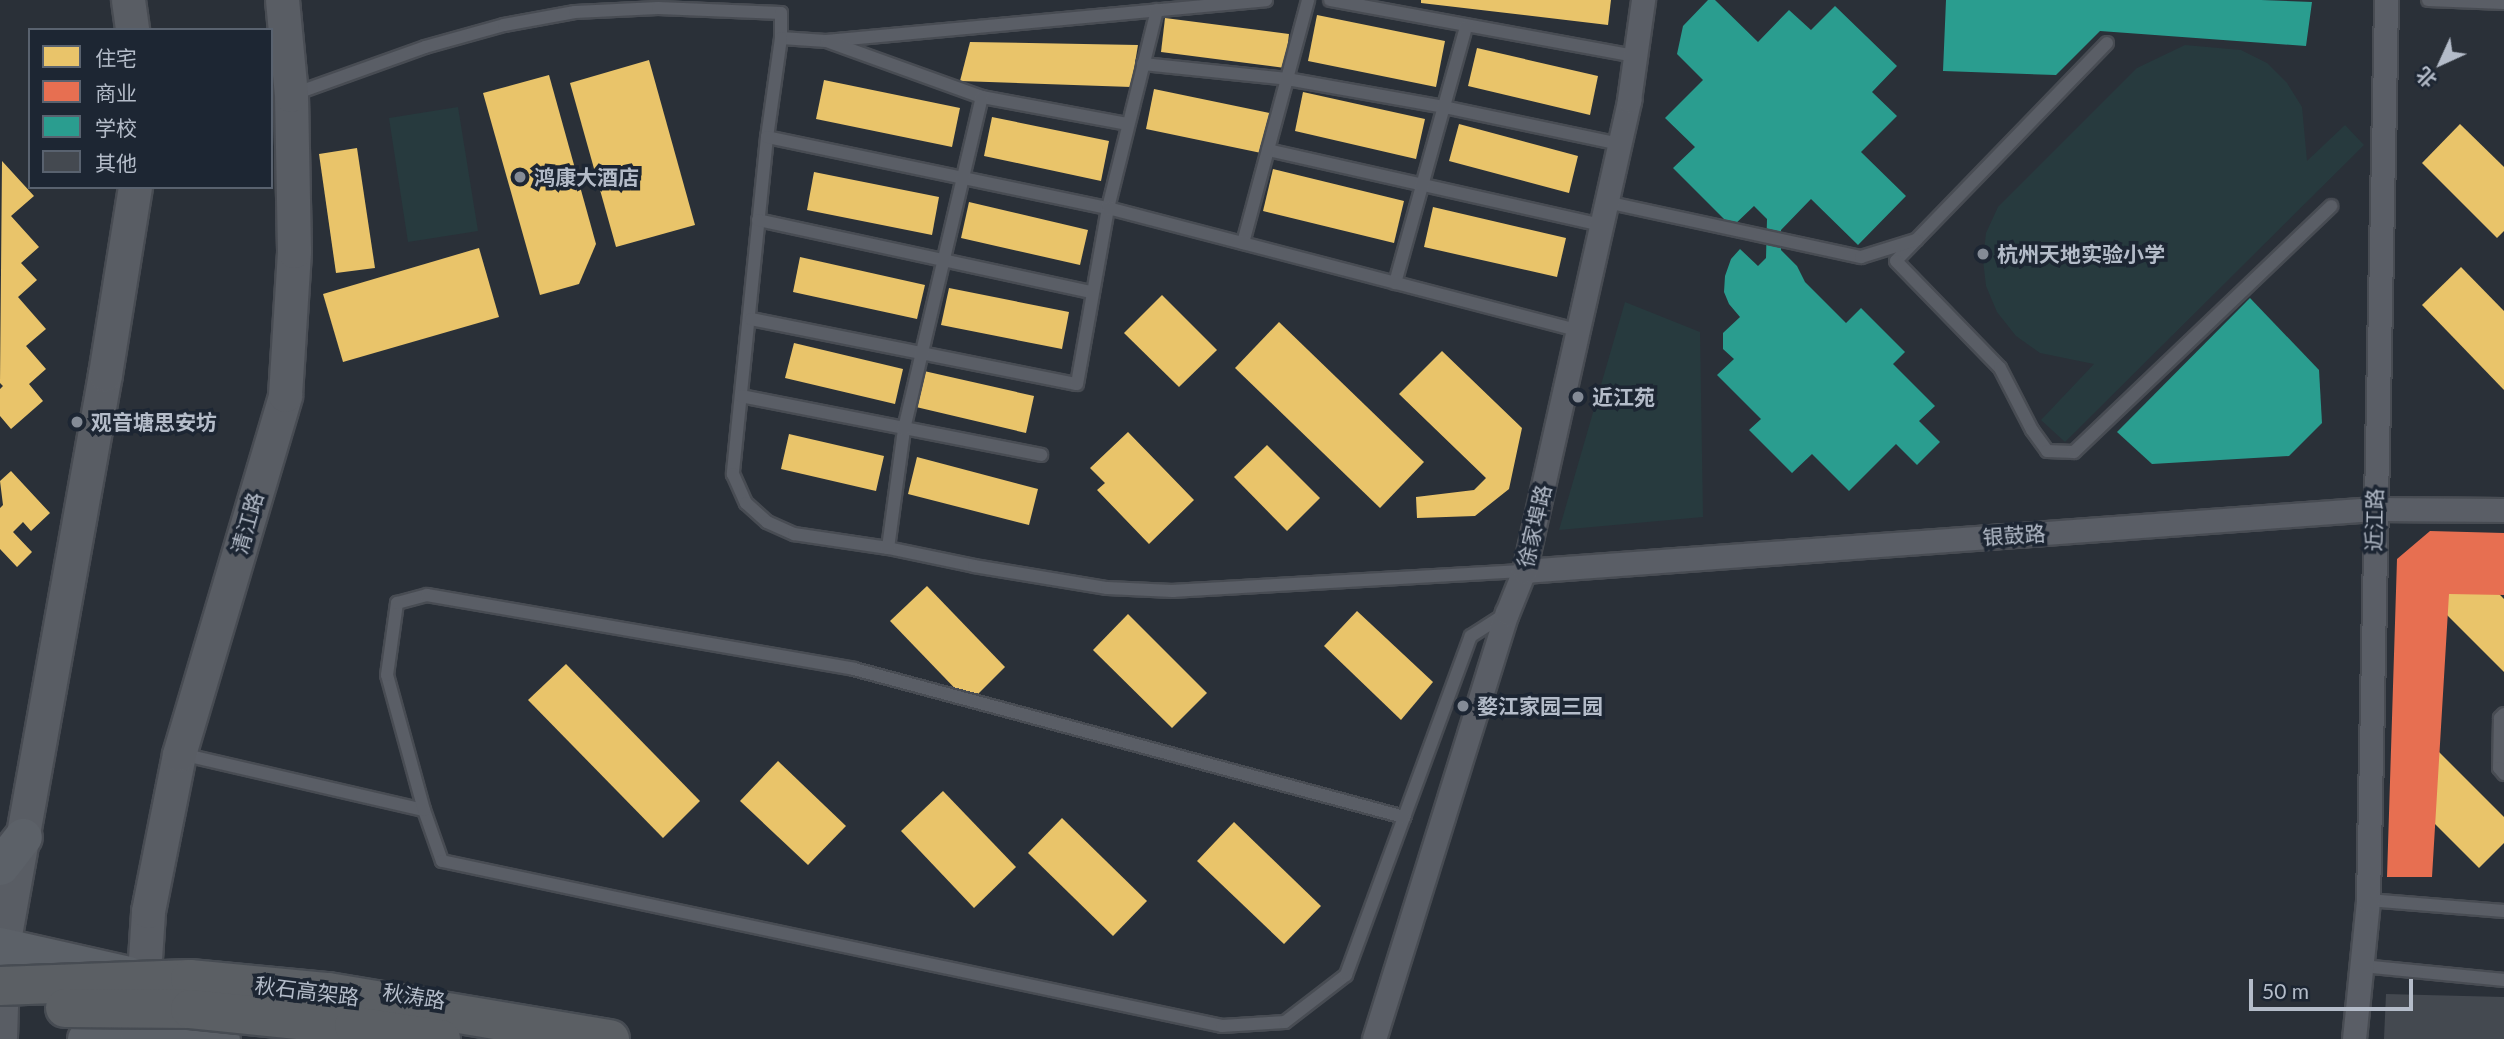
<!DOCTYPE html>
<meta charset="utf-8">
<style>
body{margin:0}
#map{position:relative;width:2504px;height:1039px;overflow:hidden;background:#2a3038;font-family:Lato,"Noto Sans SC",sans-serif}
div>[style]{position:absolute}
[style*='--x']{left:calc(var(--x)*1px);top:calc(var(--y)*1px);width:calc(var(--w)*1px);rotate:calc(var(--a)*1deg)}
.green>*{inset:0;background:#273a3e}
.homes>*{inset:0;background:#e9c46a}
.shops>*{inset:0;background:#e76f51}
.schools>*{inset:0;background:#2a9d8f}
.building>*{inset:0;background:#444950}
.roads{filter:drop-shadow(2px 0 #484c53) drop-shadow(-2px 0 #484c53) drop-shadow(0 2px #484c53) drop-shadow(0 -2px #484c53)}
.service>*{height:12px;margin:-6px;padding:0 6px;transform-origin:6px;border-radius:6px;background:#5a5e66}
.minor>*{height:23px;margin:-11.5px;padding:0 11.5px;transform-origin:11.5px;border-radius:11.5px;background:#5a5e66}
.secondary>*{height:33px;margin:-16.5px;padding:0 16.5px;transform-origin:16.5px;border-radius:16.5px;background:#595d64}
.primary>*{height:37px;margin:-18.5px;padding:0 18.5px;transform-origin:18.5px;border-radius:18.5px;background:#5c6168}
.bridges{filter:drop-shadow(2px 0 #474c53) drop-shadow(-2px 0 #474c53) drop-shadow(0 2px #474c53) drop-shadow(0 -2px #474c53)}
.trunk-bridge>*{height:38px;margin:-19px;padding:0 19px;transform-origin:19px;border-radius:19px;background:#5b5f64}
.dots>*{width:19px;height:19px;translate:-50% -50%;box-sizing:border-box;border:4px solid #1d2633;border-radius:50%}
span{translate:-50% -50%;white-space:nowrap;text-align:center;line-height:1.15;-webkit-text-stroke:7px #1d2633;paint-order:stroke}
.poi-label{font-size:21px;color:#b4bcc9;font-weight:700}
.left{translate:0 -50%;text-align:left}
.street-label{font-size:21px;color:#b4bcc9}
.legend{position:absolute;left:28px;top:28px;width:245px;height:161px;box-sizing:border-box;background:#1d2633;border:2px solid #59626f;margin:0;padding:9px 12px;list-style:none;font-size:21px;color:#b4bcc9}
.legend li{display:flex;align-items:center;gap:14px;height:35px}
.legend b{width:35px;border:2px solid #59626f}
.north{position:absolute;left:2406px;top:28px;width:70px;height:70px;-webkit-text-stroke:5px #1d2633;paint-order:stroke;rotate:225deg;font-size:19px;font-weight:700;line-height:28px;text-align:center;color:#b4bcc9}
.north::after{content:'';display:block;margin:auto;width:24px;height:32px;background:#b4bcc9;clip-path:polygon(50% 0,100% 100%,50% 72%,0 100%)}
.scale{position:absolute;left:2249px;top:979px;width:164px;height:32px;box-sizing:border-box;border:4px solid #b4bcc9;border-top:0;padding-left:9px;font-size:21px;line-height:24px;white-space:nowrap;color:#b4bcc9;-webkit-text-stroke:5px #1d2633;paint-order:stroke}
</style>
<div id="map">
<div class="green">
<div style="clip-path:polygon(2185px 45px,2241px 50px,2267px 63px,2287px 83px,2302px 107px,2307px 161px,2345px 125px,2364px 145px,2065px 442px,2041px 420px,2094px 364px,2040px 353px,2016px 336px,1997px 312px,1986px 286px,1983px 260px,1986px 233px,1998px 207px,2137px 68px)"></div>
<div style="clip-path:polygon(458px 107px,478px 231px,408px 242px,389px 118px)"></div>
<div style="clip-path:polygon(1625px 302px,1700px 332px,1703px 517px,1559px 530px)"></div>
</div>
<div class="homes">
<div style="clip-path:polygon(1421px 0,1611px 0,1608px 25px,1421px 3px)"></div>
<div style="clip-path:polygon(1317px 15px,1445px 41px,1436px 87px,1308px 61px)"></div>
<div style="clip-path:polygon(1165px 18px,1289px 34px,1285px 68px,1161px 52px)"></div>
<div style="clip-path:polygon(970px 42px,1138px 45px,1131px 87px,960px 81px)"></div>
<div style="clip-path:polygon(1477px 48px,1598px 76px,1590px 115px,1468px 86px)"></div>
<div style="clip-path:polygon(649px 60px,695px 225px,616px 247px,570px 83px)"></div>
<div style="clip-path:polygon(549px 75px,596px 244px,579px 284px,540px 295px,483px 93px)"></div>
<div style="clip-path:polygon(824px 80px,960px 108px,952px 147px,816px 119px)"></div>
<div style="clip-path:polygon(1154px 89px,1274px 114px,1266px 154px,1146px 129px)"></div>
<div style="clip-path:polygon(1303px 92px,1425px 119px,1416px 159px,1295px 131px)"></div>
<div style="clip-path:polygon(992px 117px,1109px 141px,1101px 181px,984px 156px)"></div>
<div style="clip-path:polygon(1459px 124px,1578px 156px,1569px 193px,1449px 161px)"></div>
<div style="clip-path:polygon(2460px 124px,2504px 167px,2504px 231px,2497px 238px,2422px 163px)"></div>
<div style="clip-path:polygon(357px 148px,375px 268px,336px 273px,319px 154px)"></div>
<div style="clip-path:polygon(2px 161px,34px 196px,11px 216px,39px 247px,21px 263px,37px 280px,18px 297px,46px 329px,26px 346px,46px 369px,29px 384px,43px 401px,11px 429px,0 416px,0 389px,3px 386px,0 383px)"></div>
<div style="clip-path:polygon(1273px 169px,1404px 201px,1394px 243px,1263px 211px)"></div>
<div style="clip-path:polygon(814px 172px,939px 197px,932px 235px,807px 210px)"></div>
<div style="clip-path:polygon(969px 202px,1088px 230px,1080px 265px,961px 238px)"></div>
<div style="clip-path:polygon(1433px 207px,1566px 238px,1557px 277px,1424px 247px)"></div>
<div style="clip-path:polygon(479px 248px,499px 317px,343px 362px,323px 294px)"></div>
<div style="clip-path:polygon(800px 257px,925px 285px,917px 319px,793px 292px)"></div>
<div style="clip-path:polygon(2461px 267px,2504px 311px,2504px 390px,2422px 305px)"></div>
<div style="clip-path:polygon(949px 288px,1069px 312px,1062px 349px,941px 325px)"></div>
<div style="clip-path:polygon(1162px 295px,1217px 350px,1179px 387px,1124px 333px)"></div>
<div style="clip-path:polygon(1279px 322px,1424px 462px,1380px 508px,1235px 368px)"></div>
<div style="clip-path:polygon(794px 343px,903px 369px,895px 404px,785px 378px)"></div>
<div style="clip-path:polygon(1442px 351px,1522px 428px,1509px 489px,1475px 516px,1417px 518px,1416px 497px,1474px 490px,1486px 478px,1399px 394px)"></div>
<div style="clip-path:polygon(924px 371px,1034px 396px,1026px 433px,916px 407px)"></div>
<div style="clip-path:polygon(1128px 432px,1194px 500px,1149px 544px,1097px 490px,1105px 483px,1090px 468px)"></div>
<div style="clip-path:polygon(789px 434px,884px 456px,876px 491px,781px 469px)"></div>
<div style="clip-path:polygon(1267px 445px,1320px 498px,1287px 531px,1234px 477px)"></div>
<div style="clip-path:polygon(917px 457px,1038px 489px,1029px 525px,908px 494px)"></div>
<div style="clip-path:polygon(11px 471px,50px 513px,31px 531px,23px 522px,13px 532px,32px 552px,17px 567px,0 549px,0 508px,3px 505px,0 481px)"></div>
<div style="clip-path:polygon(2451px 545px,2504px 599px,2504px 672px,2414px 582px)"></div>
<div style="clip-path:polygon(927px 586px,1005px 667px,969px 703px,890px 621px)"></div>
<div style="clip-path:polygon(1357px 611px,1433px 682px,1401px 720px,1324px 646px)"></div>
<div style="clip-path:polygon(1128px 614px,1207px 693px,1172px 728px,1093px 650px)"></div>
<div style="clip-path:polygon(566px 664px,700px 801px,663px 838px,528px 700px)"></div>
<div style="clip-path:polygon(2436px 749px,2504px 817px,2504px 843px,2479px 868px,2398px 787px)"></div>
<div style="clip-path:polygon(778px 761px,846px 826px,808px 865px,740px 801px)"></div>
<div style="clip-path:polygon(943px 791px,1016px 867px,974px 908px,901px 831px)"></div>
<div style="clip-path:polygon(1062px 818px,1147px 901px,1113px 936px,1028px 853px)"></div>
<div style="clip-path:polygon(1234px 822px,1321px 906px,1284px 944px,1197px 861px)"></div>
</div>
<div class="shops">
<div style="clip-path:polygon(2430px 531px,2504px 533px,2504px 595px,2449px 594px,2432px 877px,2387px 877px,2397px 559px)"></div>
</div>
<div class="schools">
<div style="clip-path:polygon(1708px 0,1715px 0,1758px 42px,1789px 10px,1811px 30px,1835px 6px,1897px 66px,1872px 92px,1897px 116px,1861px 152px,1906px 196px,1858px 245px,1811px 199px,1781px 230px,1781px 250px,1797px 266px,1805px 282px,1846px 323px,1861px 308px,1905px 352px,1893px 364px,1935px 406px,1919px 421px,1940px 442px,1917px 465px,1896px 444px,1849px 491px,1812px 454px,1792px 473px,1749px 430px,1761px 419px,1717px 375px,1734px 359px,1723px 349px,1723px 333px,1740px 317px,1729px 304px,1724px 292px,1725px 276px,1731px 259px,1740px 249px,1758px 266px,1766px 258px,1767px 219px,1754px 206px,1732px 227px,1673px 168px,1695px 147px,1665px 118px,1703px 80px,1677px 54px,1683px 26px)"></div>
<div style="clip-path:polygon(1946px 0,2261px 0,2312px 2px,2306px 46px,2100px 31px,2056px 75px,1943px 71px)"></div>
<div style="clip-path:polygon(2250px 298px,2319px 370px,2322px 423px,2289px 456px,2152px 464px,2117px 432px)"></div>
</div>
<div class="building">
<div style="clip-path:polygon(2386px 994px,2504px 997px,2504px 1039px,2384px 1039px)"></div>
</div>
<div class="roads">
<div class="service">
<div style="--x:1330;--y:0;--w:310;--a:10.4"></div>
<div style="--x:2428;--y:0;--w:76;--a:2.3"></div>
<div style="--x:781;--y:38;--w:45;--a:3.8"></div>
<div style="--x:826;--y:41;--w:442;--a:-5.3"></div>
<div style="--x:829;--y:42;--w:163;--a:19.8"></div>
<div style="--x:982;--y:97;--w:148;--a:10.5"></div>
<div style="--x:2107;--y:43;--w:303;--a:134.1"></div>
<div style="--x:1896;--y:261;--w:149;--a:45.8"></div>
<div style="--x:2000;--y:368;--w:70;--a:62.7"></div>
<div style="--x:2032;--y:430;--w:26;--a:54"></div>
<div style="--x:2047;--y:451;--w:27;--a:2"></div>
<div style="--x:2074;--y:452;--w:356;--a:-43.7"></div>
<div style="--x:1143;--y:64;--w:145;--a:5.9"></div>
<div style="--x:1287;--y:79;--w:159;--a:10.1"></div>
<div style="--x:1444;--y:107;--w:179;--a:11.9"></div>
<div style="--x:294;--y:94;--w:139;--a:-19.7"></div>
<div style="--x:425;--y:47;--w:82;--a:-15.6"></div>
<div style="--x:504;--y:25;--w:72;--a:-10.4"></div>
<div style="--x:575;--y:12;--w:83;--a:-2.8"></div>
<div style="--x:658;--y:8;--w:123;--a:2.3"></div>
<div style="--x:781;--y:13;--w:25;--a:90"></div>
<div style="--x:781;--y:38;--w:100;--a:98"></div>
<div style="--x:767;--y:137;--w:339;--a:95.8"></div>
<div style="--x:733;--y:474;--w:32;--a:66"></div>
<div style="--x:746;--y:503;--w:28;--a:42"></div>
<div style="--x:767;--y:522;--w:30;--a:24"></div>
<div style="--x:794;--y:534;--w:95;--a:8.5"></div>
<div style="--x:888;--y:548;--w:88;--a:11.8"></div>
<div style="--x:974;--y:566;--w:135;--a:9.4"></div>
<div style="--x:1107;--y:588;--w:66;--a:2.6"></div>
<div style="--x:1173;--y:591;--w:352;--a:-3.3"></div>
<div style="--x:767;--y:137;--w:348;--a:11.8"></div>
<div style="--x:1108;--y:208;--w:204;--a:-76.1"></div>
<div style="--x:1268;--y:150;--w:341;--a:12.7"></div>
<div style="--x:1606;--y:202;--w:261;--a:12.2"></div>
<div style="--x:1861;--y:257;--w:58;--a:-17.2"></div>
<div style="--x:758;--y:220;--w:341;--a:12.2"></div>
<div style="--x:1243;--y:243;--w:252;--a:-75"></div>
<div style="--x:1395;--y:283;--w:266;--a:-74.5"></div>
<div style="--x:751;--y:319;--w:332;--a:11.3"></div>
<div style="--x:1077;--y:384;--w:179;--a:-80"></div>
<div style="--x:1108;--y:208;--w:485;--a:14.6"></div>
<div style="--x:741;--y:396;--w:306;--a:11.1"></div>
<div style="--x:888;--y:548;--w:120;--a:-82.3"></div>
<div style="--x:904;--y:429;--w:341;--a:-76.8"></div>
<div style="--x:2504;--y:714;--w:6;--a:135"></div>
<div style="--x:2500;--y:718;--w:50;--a:91.1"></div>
<div style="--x:2499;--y:768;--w:8;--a:50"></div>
<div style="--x:181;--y:754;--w:249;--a:13"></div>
<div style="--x:424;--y:810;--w:54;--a:70.6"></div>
<div style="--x:442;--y:861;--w:797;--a:11.94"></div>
<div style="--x:1222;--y:1026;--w:63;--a:-3.6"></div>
<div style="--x:1285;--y:1022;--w:77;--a:-37.6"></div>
<div style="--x:1346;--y:975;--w:361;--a:-69.8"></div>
<div style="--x:1471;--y:636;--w:43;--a:-32.6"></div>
<div style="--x:424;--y:810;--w:140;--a:-105.3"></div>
<div style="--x:387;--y:675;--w:73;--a:-82.1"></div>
<div style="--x:397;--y:603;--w:31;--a:-15"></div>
<div style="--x:427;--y:595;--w:433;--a:9.8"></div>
<div style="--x:854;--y:669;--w:570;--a:15.06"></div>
<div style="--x:2368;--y:900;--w:136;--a:4.6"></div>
<div style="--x:2362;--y:966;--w:143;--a:5.6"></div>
</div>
<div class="minor">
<div style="--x:1524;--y:571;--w:852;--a:-4.17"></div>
<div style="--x:2374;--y:509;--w:130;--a:0.4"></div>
<div style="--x:1374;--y:1039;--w:446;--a:-72.7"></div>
<div style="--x:1507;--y:613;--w:45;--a:-68"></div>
<div style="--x:1524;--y:571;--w:483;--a:-77.4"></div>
<div style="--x:1629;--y:100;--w:101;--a:-82"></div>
<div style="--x:2354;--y:1039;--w:140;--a:-84.2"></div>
<div style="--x:2368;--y:900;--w:900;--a:-88.85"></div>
</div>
<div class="secondary">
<div style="--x:128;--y:0;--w:30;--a:82"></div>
<div style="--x:142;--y:1005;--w:94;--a:-86.3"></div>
<div style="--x:148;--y:911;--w:160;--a:-78.8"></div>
<div style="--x:179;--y:754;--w:374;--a:-73.5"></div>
<div style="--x:285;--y:395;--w:144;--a:-86.4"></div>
<div style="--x:294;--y:251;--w:156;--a:-91.1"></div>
<div style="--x:291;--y:95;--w:95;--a:-95.4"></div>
<div style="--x:0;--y:1037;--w:91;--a:-88.1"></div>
<div style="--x:3;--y:946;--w:581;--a:-79.89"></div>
<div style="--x:105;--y:374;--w:189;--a:-80.9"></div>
</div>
<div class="primary">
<div style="--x:0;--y:866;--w:37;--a:-52"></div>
<div style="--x:0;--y:946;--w:132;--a:12.7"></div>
<div style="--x:86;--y:1039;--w:53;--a:-5.4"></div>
<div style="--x:139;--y:1034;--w:82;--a:3.5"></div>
</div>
</div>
<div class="bridges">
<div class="trunk-bridge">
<div style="--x:0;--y:986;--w:190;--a:-2.1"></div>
<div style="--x:190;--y:979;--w:139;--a:5.4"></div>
<div style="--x:328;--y:992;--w:286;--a:9.5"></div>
<div style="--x:65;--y:1008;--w:125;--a:0.5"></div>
<div style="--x:190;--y:1009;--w:165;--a:5.9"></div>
<div style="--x:354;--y:1026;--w:88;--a:8.5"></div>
</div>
</div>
<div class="dots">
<div style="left:520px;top:177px;background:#848b96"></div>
<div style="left:1983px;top:254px;background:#848b96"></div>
<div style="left:1578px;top:397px;background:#848b96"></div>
<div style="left:77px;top:422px;background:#848b96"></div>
<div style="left:1463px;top:706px;background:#848b96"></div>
</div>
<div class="poi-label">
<span class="left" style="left:534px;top:177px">鸿康大酒店</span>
<span class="left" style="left:1997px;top:254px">杭州天地实验小学</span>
<span class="left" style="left:1592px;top:397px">近江苑</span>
<span class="left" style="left:91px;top:422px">观音塘思安坊</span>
<span class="left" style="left:1477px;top:706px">婺江家园三园</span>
</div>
<div class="street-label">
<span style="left:2374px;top:520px;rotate:-89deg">近江路</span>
<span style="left:247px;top:523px;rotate:-74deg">清江路</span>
<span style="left:1534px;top:526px;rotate:-77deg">徐家埠路</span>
<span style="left:2014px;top:535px;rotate:-4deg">银鼓路</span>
<span style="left:307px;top:991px;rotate:7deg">秋石高架路</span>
<span style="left:414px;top:996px;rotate:9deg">秋涛路</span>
</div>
<ul class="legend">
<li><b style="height:19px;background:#e9c46a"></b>住宅</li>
<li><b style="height:19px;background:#e76f51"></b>商业</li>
<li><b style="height:19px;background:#2a9d8f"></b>学校</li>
<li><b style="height:19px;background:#444950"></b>其他</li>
</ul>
<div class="north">北</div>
<div class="scale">50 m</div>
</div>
